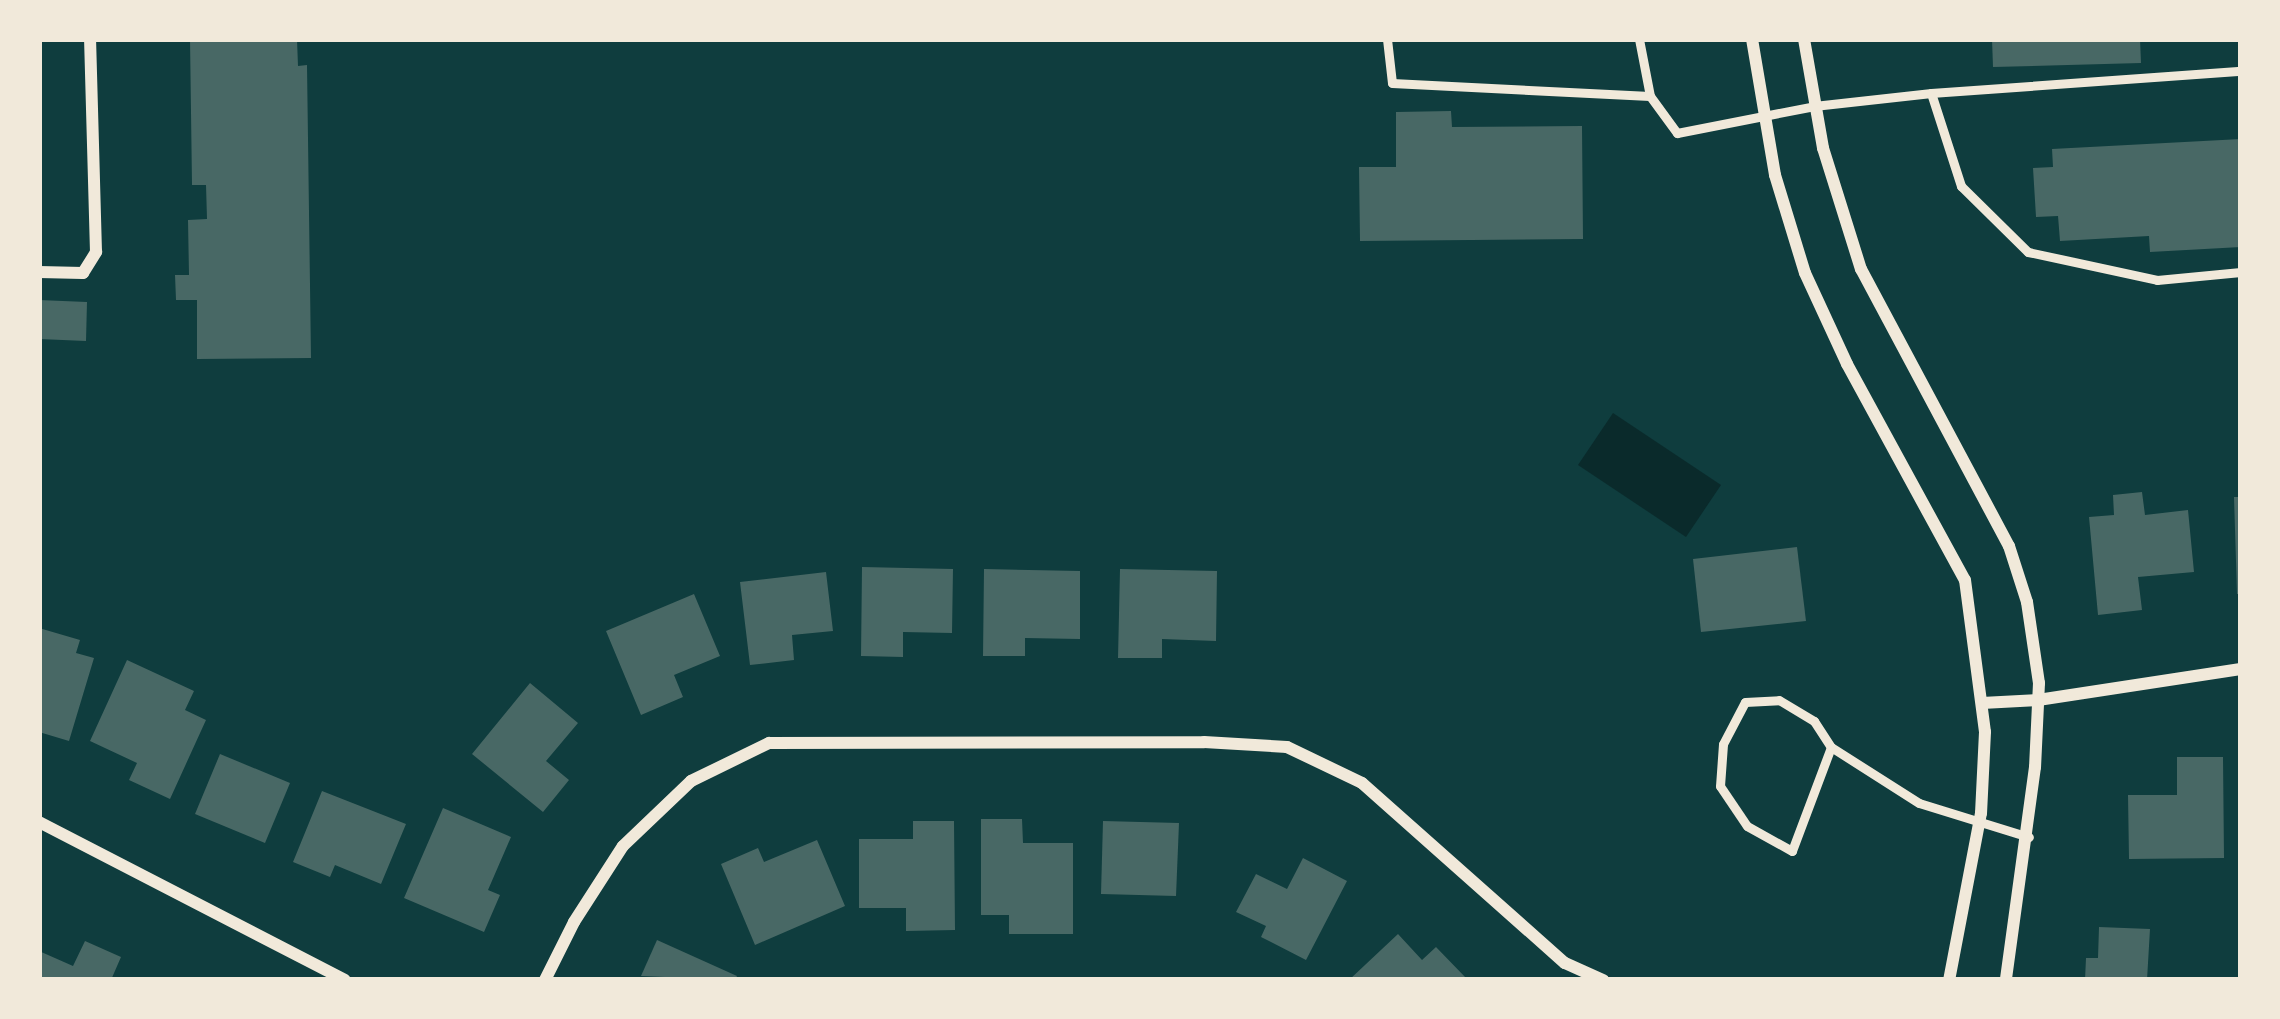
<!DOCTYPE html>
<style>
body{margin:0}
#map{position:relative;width:2280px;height:1019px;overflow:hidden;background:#0f3d3e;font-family:"Public Sans",sans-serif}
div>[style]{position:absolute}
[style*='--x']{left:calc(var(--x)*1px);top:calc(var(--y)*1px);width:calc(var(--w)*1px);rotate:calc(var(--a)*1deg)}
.water>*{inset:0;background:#0a2a2b}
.building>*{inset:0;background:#486865}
.service>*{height:9px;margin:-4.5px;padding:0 4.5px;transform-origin:4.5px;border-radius:4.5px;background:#f1e9da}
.minor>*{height:12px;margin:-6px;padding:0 6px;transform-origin:6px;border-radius:6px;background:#f1e9da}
span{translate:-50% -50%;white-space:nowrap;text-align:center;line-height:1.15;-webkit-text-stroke:12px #f1e9da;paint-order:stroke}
.frame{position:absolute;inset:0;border:42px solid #f1e9da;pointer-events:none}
</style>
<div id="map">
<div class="water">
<div style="clip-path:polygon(1613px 413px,1721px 485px,1686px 537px,1578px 465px)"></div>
</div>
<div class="building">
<div style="clip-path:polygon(190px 39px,297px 39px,298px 66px,307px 65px,311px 358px,197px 359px,197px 300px,176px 300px,175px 275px,189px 275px,188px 220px,207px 219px,206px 185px,192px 185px)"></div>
<div style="clip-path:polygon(1992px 39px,2140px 39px,2141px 63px,1993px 67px)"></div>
<div style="clip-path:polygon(1451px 111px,1452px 127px,1582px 126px,1583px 239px,1360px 241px,1359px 167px,1396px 167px,1396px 112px)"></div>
<div style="clip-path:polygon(2241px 139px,2241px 247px,2150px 252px,2149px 236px,2060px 241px,2058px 216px,2036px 217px,2033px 168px,2053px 167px,2052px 149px)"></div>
<div style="clip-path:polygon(39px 300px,87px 302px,86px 341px,39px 339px)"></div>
<div style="clip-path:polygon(2142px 492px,2145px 515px,2188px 510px,2194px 572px,2138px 577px,2142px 610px,2098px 615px,2089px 517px,2114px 515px,2113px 495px)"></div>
<div style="clip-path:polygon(2234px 497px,2241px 497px,2241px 594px,2237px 594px)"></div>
<div style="clip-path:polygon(1797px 547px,1806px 621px,1701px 632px,1693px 559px)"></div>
<div style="clip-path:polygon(862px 567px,953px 569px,952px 633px,903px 632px,903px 657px,861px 656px)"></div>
<div style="clip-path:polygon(984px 569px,1080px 571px,1080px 639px,1025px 638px,1025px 656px,983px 656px)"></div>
<div style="clip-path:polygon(1120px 569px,1217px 571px,1216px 641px,1162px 639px,1162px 658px,1118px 658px)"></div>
<div style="clip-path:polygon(826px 572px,833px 631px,792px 635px,794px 660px,750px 665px,740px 582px)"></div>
<div style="clip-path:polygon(694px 594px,720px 656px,674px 675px,683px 697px,641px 715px,606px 631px)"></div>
<div style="clip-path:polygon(39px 628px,80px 640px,76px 653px,94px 658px,69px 741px,39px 732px)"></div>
<div style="clip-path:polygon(127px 660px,194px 691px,185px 710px,206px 720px,170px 799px,129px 780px,137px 763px,90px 741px)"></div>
<div style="clip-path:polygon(530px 683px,578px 723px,546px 761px,569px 780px,543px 812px,472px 754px)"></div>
<div style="clip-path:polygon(220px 754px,290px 783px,265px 843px,195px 814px)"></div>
<div style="clip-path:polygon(2177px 757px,2223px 757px,2224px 858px,2129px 859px,2128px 795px,2177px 795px)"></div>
<div style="clip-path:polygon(322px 791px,406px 824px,381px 884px,335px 865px,330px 877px,293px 862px)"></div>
<div style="clip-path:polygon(443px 808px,511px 837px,488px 890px,500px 895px,484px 932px,404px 898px)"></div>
<div style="clip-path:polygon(981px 819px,1022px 819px,1023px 843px,1073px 843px,1073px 934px,1009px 934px,1009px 915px,981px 915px)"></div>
<div style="clip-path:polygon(913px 821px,954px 821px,955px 930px,906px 931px,906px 908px,859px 908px,859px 839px,913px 839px)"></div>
<div style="clip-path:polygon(1103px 821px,1179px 823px,1176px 896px,1101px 894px)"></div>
<div style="clip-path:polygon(817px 840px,845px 906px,755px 945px,721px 864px,758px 848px,764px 862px)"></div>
<div style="clip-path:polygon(1303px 858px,1347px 881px,1306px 960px,1261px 937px,1266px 926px,1236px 912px,1256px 874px,1287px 889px)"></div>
<div style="clip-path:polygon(2099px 927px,2150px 929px,2147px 980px,2085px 980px,2086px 958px,2098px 958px)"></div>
<div style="clip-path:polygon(1398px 934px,1422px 960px,1436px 947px,1466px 978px,1349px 980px)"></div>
<div style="clip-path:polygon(657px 940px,737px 976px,735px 980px,641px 976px)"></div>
<div style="clip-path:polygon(85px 941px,121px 957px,111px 980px,39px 980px,39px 951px,73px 966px)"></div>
</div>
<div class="service">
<div style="--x:1387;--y:39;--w:44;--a:83.5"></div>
<div style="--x:1392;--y:83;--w:258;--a:2.9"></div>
<div style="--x:1639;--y:39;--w:58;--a:79.1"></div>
<div style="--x:1650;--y:96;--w:46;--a:53.9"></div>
<div style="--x:1677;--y:133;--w:140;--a:-11.1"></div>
<div style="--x:1814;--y:106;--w:118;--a:-6.3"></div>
<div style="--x:1931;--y:93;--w:98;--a:72.1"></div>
<div style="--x:1961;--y:186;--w:94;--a:44.6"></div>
<div style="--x:2028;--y:252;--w:132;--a:12.2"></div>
<div style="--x:2157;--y:280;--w:84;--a:-5.4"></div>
<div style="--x:1931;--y:93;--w:311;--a:-4.1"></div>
<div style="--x:1831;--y:747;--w:111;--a:110.6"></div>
<div style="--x:1792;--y:851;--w:51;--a:-150.9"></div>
<div style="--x:1747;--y:826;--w:48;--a:-124"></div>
<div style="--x:1720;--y:786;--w:42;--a:-85.9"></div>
<div style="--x:1723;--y:744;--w:47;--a:-62.4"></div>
<div style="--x:1745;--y:702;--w:34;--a:-3"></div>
<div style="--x:1779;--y:700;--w:41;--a:31"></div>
<div style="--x:1814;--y:721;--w:31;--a:57"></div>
<div style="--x:1831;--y:747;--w:104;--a:32.5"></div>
<div style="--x:1919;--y:803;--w:115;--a:17.2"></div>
</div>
<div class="minor">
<div style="--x:1752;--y:39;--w:138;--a:80.4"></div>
<div style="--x:1775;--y:175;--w:102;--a:73"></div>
<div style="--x:1805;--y:273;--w:100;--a:65.2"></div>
<div style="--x:1847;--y:364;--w:246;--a:61.4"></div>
<div style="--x:1965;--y:580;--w:153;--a:82.5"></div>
<div style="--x:1985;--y:732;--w:81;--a:92.8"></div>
<div style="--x:1981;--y:813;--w:170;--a:100.8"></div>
<div style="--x:1804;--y:39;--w:111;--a:80.1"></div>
<div style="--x:1823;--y:148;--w:127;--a:72.6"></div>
<div style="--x:1861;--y:269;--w:314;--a:61.9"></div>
<div style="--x:2009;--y:546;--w:59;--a:72.2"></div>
<div style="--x:2027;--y:602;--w:82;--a:81.6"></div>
<div style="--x:2039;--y:683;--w:84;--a:92.7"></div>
<div style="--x:2035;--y:767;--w:215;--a:97.8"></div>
<div style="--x:39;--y:272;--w:44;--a:1.3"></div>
<div style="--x:83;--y:273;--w:25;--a:-58"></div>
<div style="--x:96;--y:252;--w:213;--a:-91.6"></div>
<div style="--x:1982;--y:703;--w:56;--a:-3.1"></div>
<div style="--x:2038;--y:700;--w:205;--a:-8.7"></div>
<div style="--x:39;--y:822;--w:344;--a:27.3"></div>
<div style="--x:545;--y:980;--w:65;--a:-63.4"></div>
<div style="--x:574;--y:922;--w:90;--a:-57.2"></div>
<div style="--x:623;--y:846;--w:94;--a:-43.7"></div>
<div style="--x:691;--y:781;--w:87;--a:-26"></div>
<div style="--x:769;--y:743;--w:435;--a:-0.1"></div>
<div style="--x:1204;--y:742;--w:83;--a:3.4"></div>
<div style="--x:1287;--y:747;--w:83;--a:25.6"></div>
<div style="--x:1362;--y:783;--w:271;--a:41.6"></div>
<div style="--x:1565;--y:963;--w:42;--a:24.1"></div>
</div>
<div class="frame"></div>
</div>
